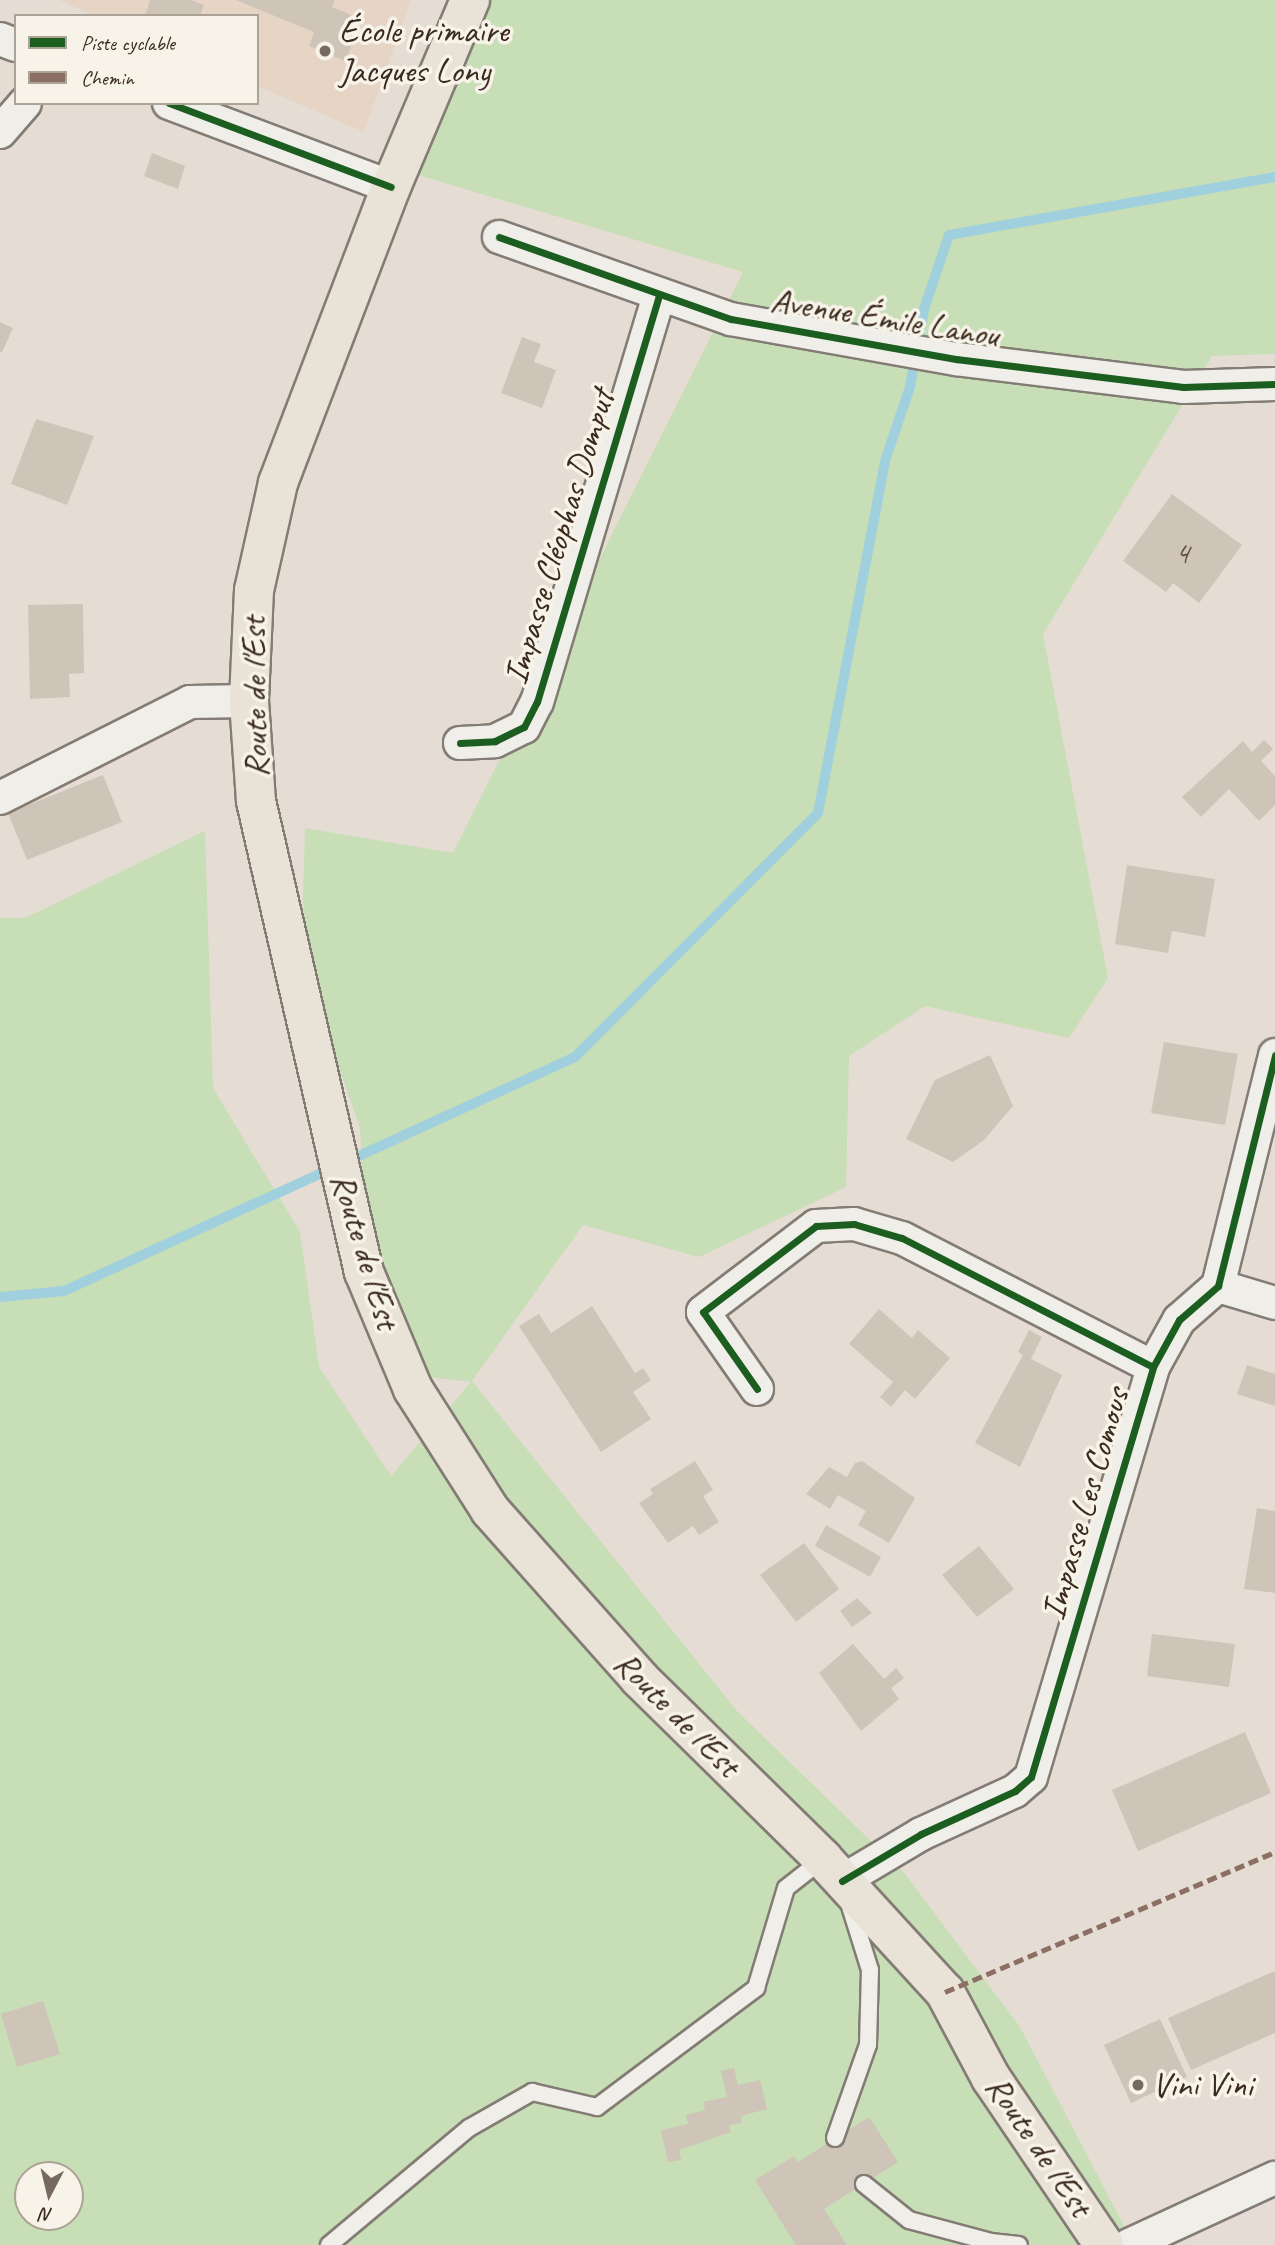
<!DOCTYPE html>
<meta charset="utf-8">
<style>
body{margin:0}
#map{position:relative;width:1275px;height:2245px;overflow:hidden;background:#e5ddd3;font-family:Caveat,sans-serif}
div>[style]{position:absolute}
[style*='--x']{left:calc(var(--x)*1px);top:calc(var(--y)*1px);width:calc(var(--w)*1px);rotate:calc(var(--a)*1deg)}
.built>*{inset:0;background:#e6d5c4}
.green>*{inset:0;background:#c7deb6}
.stream>*{height:10px;margin:-5px;padding:0 5px;transform-origin:5px;border-radius:5px;background:#a0d0de}
.building>*{inset:0;background:#cfc4b8}
.roads{filter:drop-shadow(2px 0 #837c74) drop-shadow(-2px 0 #837c74) drop-shadow(0 2px #837c74) drop-shadow(0 -2px #837c74)}
.service>*{height:16px;margin:-8px;padding:0 8px;transform-origin:8px;border-radius:8px;background:#f0eee9}
.minor>*{height:32px;margin:-16px;padding:0 16px;transform-origin:16px;border-radius:16px;background:#f0eee9}
.primary>*{height:38px;margin:-19px;padding:0 19px;transform-origin:19px;border-radius:19px;background:#e8e3d6}
.quiet>*{height:5px;margin-top:-2.5px;transform-origin:0;background:repeating-linear-gradient(90deg,#8d6e63 0 10px,transparent 0 15px)}
.cycleway>*{height:7px;margin:-3.5px;padding:0 3.5px;transform-origin:3.5px;border-radius:3.5px;background:#1b5e20}
.dots>*{width:19px;height:19px;translate:-50% -50%;box-sizing:border-box;border:4px solid #f7f3e8;border-radius:50%}
span{translate:-50% -50%;white-space:nowrap;text-align:center;line-height:1.15;-webkit-text-stroke:7px #f7f3e8;paint-order:stroke}
.number-label{font-size:32px;color:#605044}
.number-label span{-webkit-text-stroke-width:0}
.poi-label{font-size:35px;color:#3b2a1e}
.left{translate:0 -50%;text-align:left}
.street-label{font-size:35px;color:#3b2a1e}
.legend{position:absolute;left:14px;top:14px;width:245px;height:91px;box-sizing:border-box;background:#f7f3e8;border:2px solid #aca397;margin:0;padding:9px 12px;list-style:none;font-size:21px;color:#3b2a1e}
.legend li{display:flex;align-items:center;gap:14px;height:35px}
.legend b{width:35px;border:2px solid #aca397}
.north{position:absolute;left:14px;top:2161px;width:70px;height:70px;box-sizing:border-box;background:#f7f3e8;border:2px solid #aca397;border-radius:50%;rotate:187deg;font-size:19px;font-weight:700;line-height:28px;text-align:center;color:#3b2a1e}
.north::after{content:'';display:block;margin:auto;width:24px;height:32px;background:#76695d;clip-path:polygon(50% 0,100% 100%,50% 72%,0 100%)}
</style>
<div id="map">
<div class="built">
<div style="clip-path:polygon(59px 0,411px 0,364px 132px,257px 86px,257px 16px,95px 16px)"></div>
</div>
<div class="green">
<div style="clip-path:polygon(evenodd,486px 0,1275px 0,1275px 354px,1212px 356px,1043px 634px,1108px 978px,1069px 1038px,925px 1006px,849px 1056px,846px 1187px,699px 1257px,583px 1225px,472px 1381px,737px 1711px,905px 1874px,1020px 2027px,1134px 2245px,0 2245px,0 918px,25px 918px,205px 831px,213px 1088px,300px 1232px,319px 1367px,391px 1476px,471px 1382px,419px 1376px,366px 1237px,360px 1128px,311px 987px,303px 900px,305px 828px,453px 853px,743px 272px,418px 175px,486px 0,28px 2175px,70px 2175px,70px 2217px,28px 2217px,28px 2175px)"></div>
</div>
<div class="stream">
<div style="--x:0;--y:1297;--w:64;--a:-5.4"></div>
<div style="--x:64;--y:1291;--w:562;--a:-24.6"></div>
<div style="--x:575;--y:1057;--w:344;--a:-45.1"></div>
<div style="--x:818;--y:813;--w:361;--a:-79.2"></div>
<div style="--x:886;--y:458;--w:75;--a:-71.3"></div>
<div style="--x:910;--y:387;--w:79;--a:-79.8"></div>
<div style="--x:924;--y:309;--w:78;--a:-71.3"></div>
<div style="--x:949;--y:235;--w:331;--a:-10.1"></div>
</div>
<div class="building">
<div style="clip-path:polygon(150px 0,191px 0,204px 5px,200px 16px,145px 16px)"></div>
<div style="clip-path:polygon(236px 0,335px 0,332px 7px,349px 14px,357px 23px,356px 35px,345px 61px,309px 46px,314px 32px)"></div>
<div style="clip-path:polygon(152px 153px,185px 166px,178px 189px,144px 176px)"></div>
<div style="clip-path:polygon(0 322px,13px 328px,2px 352px,0 352px)"></div>
<div style="clip-path:polygon(522px 337px,541px 344px,534px 362px,556px 370px,542px 408px,501px 393px)"></div>
<div style="clip-path:polygon(36px 419px,94px 436px,67px 505px,11px 484px)"></div>
<div style="clip-path:polygon(1172px 494px,1242px 545px,1199px 603px,1173px 583px,1166px 592px,1123px 561px)"></div>
<div style="clip-path:polygon(83px 604px,84px 673px,69px 674px,70px 697px,30px 699px,28px 605px)"></div>
<div style="clip-path:polygon(1264px 740px,1273px 749px,1261px 761px,1275px 776px,1275px 805px,1259px 821px,1229px 789px,1201px 817px,1182px 797px,1243px 741px,1252px 752px)"></div>
<div style="clip-path:polygon(103px 775px,122px 822px,27px 860px,8px 813px)"></div>
<div style="clip-path:polygon(1127px 865px,1215px 879px,1205px 937px,1172px 931px,1168px 953px,1115px 944px)"></div>
<div style="clip-path:polygon(1164px 1042px,1238px 1054px,1225px 1125px,1151px 1113px)"></div>
<div style="clip-path:polygon(990px 1055px,1013px 1106px,984px 1140px,953px 1162px,906px 1139px,935px 1080px)"></div>
<div style="clip-path:polygon(592px 1306px,635px 1373px,643px 1368px,651px 1380px,633px 1392px,651px 1419px,601px 1452px,519px 1326px,539px 1314px,551px 1333px)"></div>
<div style="clip-path:polygon(879px 1309px,912px 1338px,918px 1330px,950px 1358px,915px 1399px,905px 1390px,891px 1407px,880px 1397px,893px 1382px,849px 1344px)"></div>
<div style="clip-path:polygon(1029px 1330px,1042px 1337px,1031px 1359px,1062px 1375px,1020px 1467px,975px 1443px,1023px 1355px,1018px 1352px)"></div>
<div style="clip-path:polygon(1247px 1365px,1275px 1374px,1275px 1406px,1237px 1394px)"></div>
<div style="clip-path:polygon(695px 1461px,713px 1490px,703px 1496px,719px 1522px,699px 1535px,693px 1526px,668px 1543px,639px 1503px,653px 1494px,650px 1489px)"></div>
<div style="clip-path:polygon(862px 1461px,915px 1498px,889px 1543px,858px 1525px,866px 1511px,838px 1495px,830px 1509px,806px 1494px,829px 1467px,847px 1477px,855px 1463px)"></div>
<div style="clip-path:polygon(1257px 1508px,1275px 1511px,1275px 1593px,1244px 1589px)"></div>
<div style="clip-path:polygon(826px 1525px,881px 1557px,870px 1577px,815px 1546px)"></div>
<div style="clip-path:polygon(804px 1543px,839px 1589px,796px 1622px,760px 1575px)"></div>
<div style="clip-path:polygon(979px 1546px,1014px 1589px,977px 1617px,942px 1575px)"></div>
<div style="clip-path:polygon(857px 1598px,872px 1613px,852px 1627px,840px 1611px)"></div>
<div style="clip-path:polygon(1152px 1634px,1235px 1644px,1229px 1687px,1147px 1676px)"></div>
<div style="clip-path:polygon(853px 1644px,884px 1679px,896px 1668px,904px 1678px,891px 1688px,899px 1699px,861px 1731px,819px 1673px)"></div>
<div style="clip-path:polygon(1245px 1732px,1271px 1793px,1138px 1851px,1112px 1790px)"></div>
<div style="clip-path:polygon(1275px 1971px,1275px 2033px,1191px 2070px,1168px 2018px)"></div>
<div style="clip-path:polygon(43px 2001px,60px 2054px,17px 2067px,1px 2014px)"></div>
<div style="clip-path:polygon(1160px 2019px,1187px 2077px,1131px 2103px,1104px 2045px)"></div>
<div style="clip-path:polygon(734px 2068px,738px 2085px,760px 2080px,767px 2109px,741px 2116px,742px 2123px,729px 2125px,731px 2132px,679px 2150px,681px 2160px,668px 2162px,661px 2130px,688px 2124px,686px 2115px,705px 2110px,703px 2102px,727px 2097px,721px 2071px)"></div>
<div style="clip-path:polygon(869px 2117px,898px 2162px,824px 2209px,847px 2245px,796px 2245px,755px 2180px,794px 2156px,798px 2162px)"></div>
</div>
<div class="roads">
<div class="service">
<div style="--x:835;--y:2138;--w:99;--a:-70.5"></div>
<div style="--x:868;--y:2045;--w:75;--a:-88.5"></div>
<div style="--x:870;--y:1970;--w:70;--a:-107.4"></div>
<div style="--x:864;--y:2184;--w:58;--a:38.7"></div>
<div style="--x:909;--y:2220;--w:85;--a:15"></div>
<div style="--x:991;--y:2242;--w:28;--a:6"></div>
<div style="--x:329;--y:2245;--w:182;--a:-39.9"></div>
<div style="--x:469;--y:2128;--w:73;--a:-29.7"></div>
<div style="--x:532;--y:2092;--w:67;--a:13"></div>
<div style="--x:597;--y:2107;--w:199;--a:-36.8"></div>
<div style="--x:756;--y:1988;--w:104;--a:-73.3"></div>
<div style="--x:786;--y:1888;--w:47;--a:-38.1"></div>
</div>
<div class="minor">
<div style="--x:0;--y:39;--w:17;--a:21"></div>
<div style="--x:169;--y:103;--w:237;--a:20.7"></div>
<div style="--x:0;--y:132;--w:38;--a:-49"></div>
<div style="--x:499;--y:237;--w:246;--a:19.5"></div>
<div style="--x:731;--y:319;--w:229;--a:10.1"></div>
<div style="--x:956;--y:359;--w:229;--a:7"></div>
<div style="--x:1183;--y:387;--w:92;--a:-1.9"></div>
<div style="--x:460;--y:743;--w:35;--a:-3"></div>
<div style="--x:495;--y:741;--w:32;--a:-26"></div>
<div style="--x:524;--y:727;--w:28;--a:-63"></div>
<div style="--x:537;--y:702;--w:425;--a:-73.3"></div>
<div style="--x:0;--y:798;--w:213;--a:-26.8"></div>
<div style="--x:190;--y:702;--w:59;--a:-1"></div>
<div style="--x:1218;--y:1286;--w:59;--a:16.6"></div>
<div style="--x:757;--y:1389;--w:94;--a:-125"></div>
<div style="--x:703;--y:1312;--w:142;--a:-37.3"></div>
<div style="--x:816;--y:1226;--w:38;--a:-3"></div>
<div style="--x:854;--y:1224;--w:50;--a:16.3"></div>
<div style="--x:902;--y:1238;--w:282;--a:27.2"></div>
<div style="--x:842;--y:1881;--w:92;--a:-30.7"></div>
<div style="--x:921;--y:1834;--w:103;--a:-24.6"></div>
<div style="--x:1015;--y:1791;--w:21;--a:-41"></div>
<div style="--x:1031;--y:1777;--w:428;--a:-73.4"></div>
<div style="--x:1153;--y:1367;--w:54;--a:-61"></div>
<div style="--x:1179;--y:1320;--w:52;--a:-41.1"></div>
<div style="--x:1218;--y:1286;--w:238;--a:-76.1"></div>
<div style="--x:1129;--y:2245;--w:161;--a:-24.7"></div>
</div>
<div class="primary">
<div style="--x:470;--y:0;--w:203;--a:112.9"></div>
<div style="--x:391;--y:187;--w:317;--a:110.9"></div>
<div style="--x:278;--y:483;--w:110;--a:102.6"></div>
<div style="--x:254;--y:590;--w:111;--a:92.6"></div>
<div style="--x:249;--y:701;--w:100;--a:86"></div>
<div style="--x:256;--y:801;--w:483;--a:77.1"></div>
<div style="--x:364;--y:1272;--w:127;--a:67.3"></div>
<div style="--x:413;--y:1389;--w:143;--a:57.5"></div>
<div style="--x:490;--y:1510;--w:225;--a:48.4"></div>
<div style="--x:639;--y:1678;--w:258;--a:44.5"></div>
<div style="--x:823;--y:1859;--w:180;--a:47.5"></div>
<div style="--x:945;--y:1992;--w:98;--a:61.9"></div>
<div style="--x:991;--y:2078;--w:202;--a:55.9"></div>
</div>
</div>
<div class="quiet">
<div style="--x:945;--y:1992;--w:358;--a:-23"></div>
</div>
<div class="cycleway">
<div style="--x:169;--y:103;--w:237;--a:20.7"></div>
<div style="--x:499;--y:237;--w:246;--a:19.5"></div>
<div style="--x:731;--y:319;--w:229;--a:10.1"></div>
<div style="--x:956;--y:359;--w:229;--a:7"></div>
<div style="--x:1183;--y:387;--w:92;--a:-1.9"></div>
<div style="--x:460;--y:743;--w:35;--a:-3"></div>
<div style="--x:495;--y:741;--w:32;--a:-26"></div>
<div style="--x:524;--y:727;--w:28;--a:-63"></div>
<div style="--x:537;--y:702;--w:425;--a:-73.3"></div>
<div style="--x:757;--y:1389;--w:94;--a:-125"></div>
<div style="--x:703;--y:1312;--w:142;--a:-37.3"></div>
<div style="--x:816;--y:1226;--w:38;--a:-3"></div>
<div style="--x:854;--y:1224;--w:50;--a:16.3"></div>
<div style="--x:902;--y:1238;--w:282;--a:27.2"></div>
<div style="--x:842;--y:1881;--w:92;--a:-30.7"></div>
<div style="--x:921;--y:1834;--w:103;--a:-24.6"></div>
<div style="--x:1015;--y:1791;--w:21;--a:-41"></div>
<div style="--x:1031;--y:1777;--w:428;--a:-73.4"></div>
<div style="--x:1153;--y:1367;--w:54;--a:-61"></div>
<div style="--x:1179;--y:1320;--w:52;--a:-41.1"></div>
<div style="--x:1218;--y:1286;--w:238;--a:-76.1"></div>
</div>
<div class="dots">
<div style="left:325px;top:51px;background:#76695d"></div>
<div style="left:1138px;top:2085px;background:#76695d"></div>
</div>
<div class="number-label">
<span style="left:1182px;top:553px">4</span>
</div>
<div class="poi-label">
<span class="left" style="left:339px;top:51px">École primaire<br>Jacques Lony</span>
<span class="left" style="left:1152px;top:2085px">Vini Vini</span>
</div>
<div class="street-label">
<span style="left:885px;top:318px;rotate:9deg">Avenue Émile Lanou</span>
<span style="left:559px;top:537px;rotate:-73deg">Impasse Cléophas Domput</span>
<span style="left:255px;top:697px;rotate:-91deg">Route de l'Est</span>
<span style="left:365px;top:1251px;rotate:73deg">Route de l'Est</span>
<span style="left:1085px;top:1504px;rotate:-74deg">Impasse Les Comous</span>
<span style="left:677px;top:1714px;rotate:45deg">Route de l'Est</span>
<span style="left:1039px;top:2146px;rotate:56deg">Route de l'Est</span>
</div>
<ul class="legend">
<li><b style="height:9px;background:#1b5e20"></b>Piste cyclable</li>
<li><b style="height:9px;background:#8d6e63"></b>Chemin</li>
</ul>
<div class="north">N</div>
</div>
